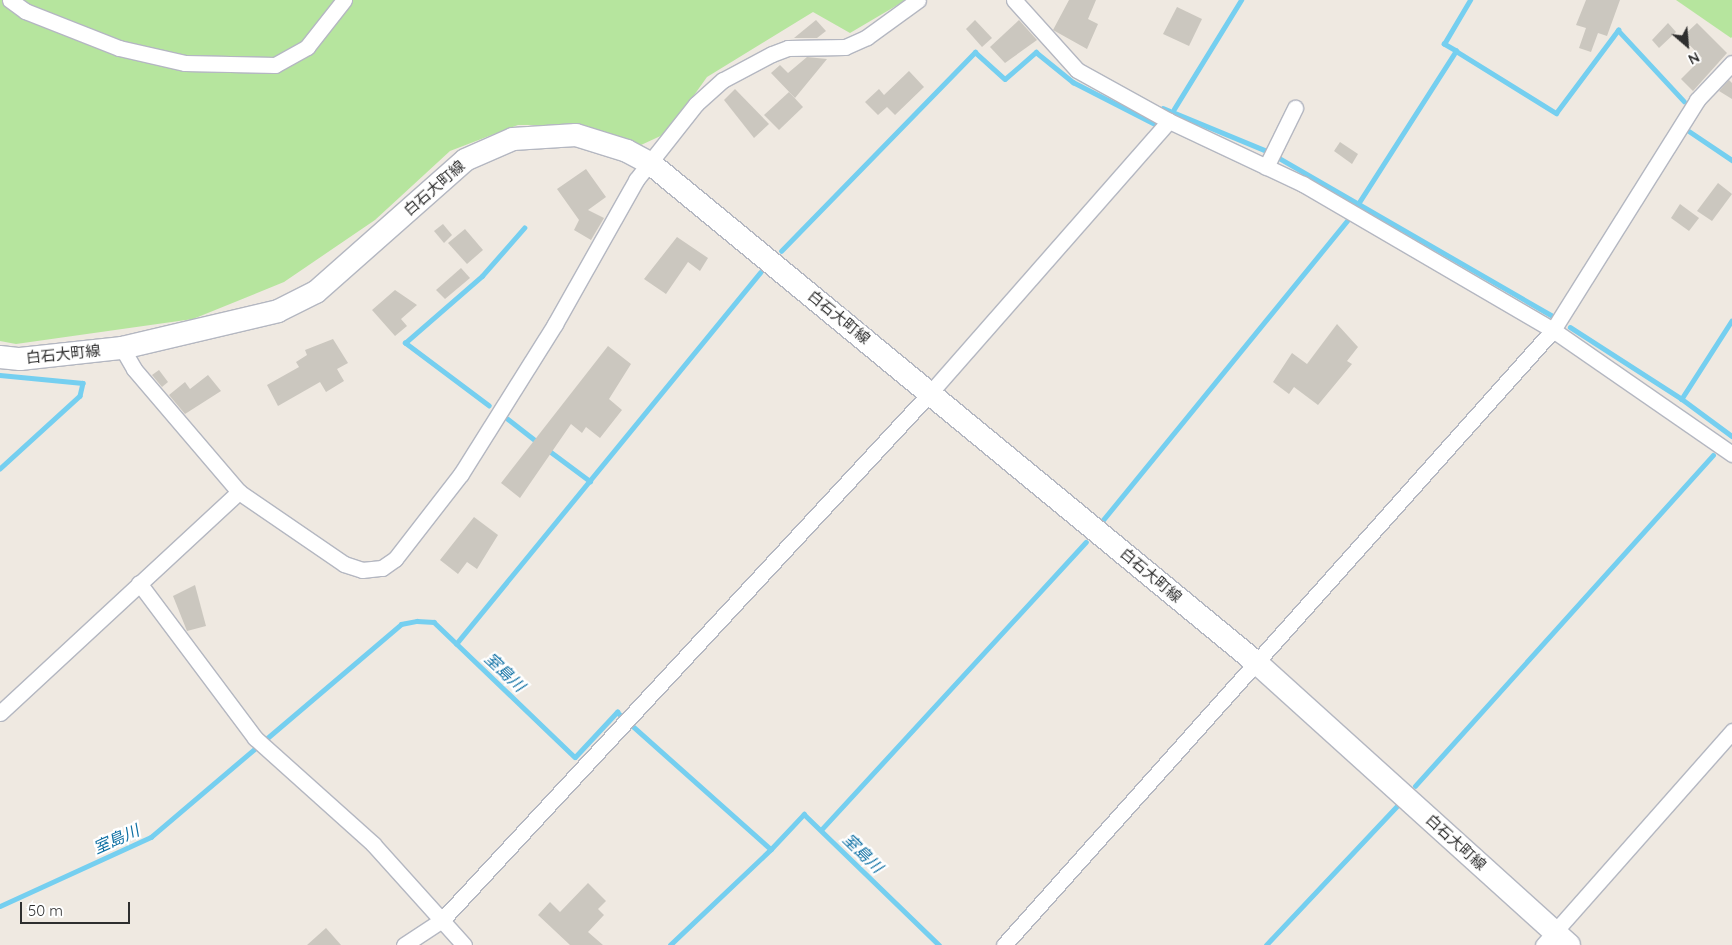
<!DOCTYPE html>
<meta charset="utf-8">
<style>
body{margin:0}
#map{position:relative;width:1732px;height:945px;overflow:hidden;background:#efe9e1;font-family:Quicksand,"Noto Sans JP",sans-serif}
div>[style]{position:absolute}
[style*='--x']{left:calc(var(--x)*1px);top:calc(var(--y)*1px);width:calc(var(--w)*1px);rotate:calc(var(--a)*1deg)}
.green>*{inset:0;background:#b6e59e}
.stream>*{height:4.5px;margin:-2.25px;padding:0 2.25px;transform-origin:2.25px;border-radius:2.25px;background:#75cff0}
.building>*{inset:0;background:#cbc7bf}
.roads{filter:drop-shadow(1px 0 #b4b7c1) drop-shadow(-1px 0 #b4b7c1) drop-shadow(0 1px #b4b7c1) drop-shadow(0 -1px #b4b7c1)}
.minor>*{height:15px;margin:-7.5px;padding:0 7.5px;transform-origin:7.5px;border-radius:7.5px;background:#fff}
.secondary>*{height:22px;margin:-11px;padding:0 11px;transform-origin:11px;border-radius:11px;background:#fff}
span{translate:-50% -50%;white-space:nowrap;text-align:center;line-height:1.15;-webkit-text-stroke:4.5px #fff;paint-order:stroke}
.street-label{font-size:15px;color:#2e2e2e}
.water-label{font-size:16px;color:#0d6fa3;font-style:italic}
.north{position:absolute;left:1662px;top:20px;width:50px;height:50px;-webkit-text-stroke:4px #fff;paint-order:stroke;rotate:153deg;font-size:14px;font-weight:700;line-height:20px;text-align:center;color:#2e2e2e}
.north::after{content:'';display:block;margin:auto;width:18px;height:22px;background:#2e2e2e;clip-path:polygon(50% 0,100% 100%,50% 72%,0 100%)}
.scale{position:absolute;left:20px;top:902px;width:110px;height:22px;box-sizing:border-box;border:2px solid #2e2e2e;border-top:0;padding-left:6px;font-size:15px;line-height:18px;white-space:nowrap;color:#2e2e2e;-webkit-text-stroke:4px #fff;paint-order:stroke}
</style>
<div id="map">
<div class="green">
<div style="clip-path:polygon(0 0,906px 0,850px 33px,813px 12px,707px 77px,667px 133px,641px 145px,581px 125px,518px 125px,450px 151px,375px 220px,284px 282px,193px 319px,16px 344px,0 341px)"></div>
<div style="clip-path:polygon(1676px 0,1732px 0,1732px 37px,1731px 38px)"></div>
</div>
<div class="stream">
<div style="--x:1456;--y:51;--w:14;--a:-150"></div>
<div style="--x:1444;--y:44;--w:51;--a:-59.4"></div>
<div style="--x:1163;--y:108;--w:113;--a:22.5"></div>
<div style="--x:1267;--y:151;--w:328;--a:30"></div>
<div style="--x:1174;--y:109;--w:128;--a:-58.4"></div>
<div style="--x:1689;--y:131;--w:52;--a:34"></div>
<div style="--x:1358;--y:204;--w:182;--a:-57.4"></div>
<div style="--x:1456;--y:51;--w:118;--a:31.8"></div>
<div style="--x:1556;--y:113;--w:104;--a:-53.2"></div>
<div style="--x:1618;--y:30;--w:97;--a:47.1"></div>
<div style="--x:781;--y:251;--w:278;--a:-45.7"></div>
<div style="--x:975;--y:52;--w:40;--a:42"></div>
<div style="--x:1005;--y:79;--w:41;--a:-41.1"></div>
<div style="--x:1036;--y:52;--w:48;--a:39"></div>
<div style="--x:1073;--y:82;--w:90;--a:27.1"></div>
<div style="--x:1732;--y:321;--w:93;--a:122.7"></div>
<div style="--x:1682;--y:399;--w:62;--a:36.5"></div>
<div style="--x:1570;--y:327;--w:133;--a:32.7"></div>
<div style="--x:0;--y:375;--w:83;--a:5.5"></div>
<div style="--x:83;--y:383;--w:13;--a:103"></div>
<div style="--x:80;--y:396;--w:108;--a:137.6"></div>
<div style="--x:489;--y:406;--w:105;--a:-143.1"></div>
<div style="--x:405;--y:343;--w:102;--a:-41"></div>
<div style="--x:482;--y:276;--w:64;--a:-48.8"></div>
<div style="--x:508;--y:419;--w:39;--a:38"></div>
<div style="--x:547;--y:449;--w:54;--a:36.7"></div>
<div style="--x:1103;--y:520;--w:386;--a:-50.8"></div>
<div style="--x:456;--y:644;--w:480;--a:-50.7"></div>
<div style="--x:1415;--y:786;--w:445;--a:-48"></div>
<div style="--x:821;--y:830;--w:391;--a:-47.4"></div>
<div style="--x:0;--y:906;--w:166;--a:-24.6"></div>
<div style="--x:151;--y:837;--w:328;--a:-40.4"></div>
<div style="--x:401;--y:624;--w:16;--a:-11"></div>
<div style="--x:417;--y:621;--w:17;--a:3"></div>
<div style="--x:434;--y:622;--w:195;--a:43.8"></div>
<div style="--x:575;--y:757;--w:62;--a:-47"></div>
<div style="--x:617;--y:712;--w:206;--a:41.7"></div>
<div style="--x:771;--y:849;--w:48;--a:-46.7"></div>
<div style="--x:804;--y:814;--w:188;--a:44.1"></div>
<div style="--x:670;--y:945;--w:139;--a:-43.5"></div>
<div style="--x:1266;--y:945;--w:190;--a:-46.7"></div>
</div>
<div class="building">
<div style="clip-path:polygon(1069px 0,1096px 0,1088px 19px,1098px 24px,1087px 49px,1053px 30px)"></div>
<div style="clip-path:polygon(1586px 0,1620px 0,1607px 36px,1598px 33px,1591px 52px,1579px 48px,1586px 28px,1576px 25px)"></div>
<div style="clip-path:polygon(1177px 7px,1202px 19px,1189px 46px,1163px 34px)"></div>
<div style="clip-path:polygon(816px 20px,826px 31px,817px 38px,794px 38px)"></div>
<div style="clip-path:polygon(975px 20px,992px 38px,982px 47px,966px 29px)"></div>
<div style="clip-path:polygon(1019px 20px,1037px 40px,1005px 63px,990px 47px)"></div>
<div style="clip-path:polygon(1668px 23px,1676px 32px,1659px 48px,1652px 40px)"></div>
<div style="clip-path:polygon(1697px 23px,1727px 53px,1693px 91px,1681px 79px,1702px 58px,1682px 37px)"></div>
<div style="clip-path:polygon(807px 57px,827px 59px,795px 98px,771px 73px,780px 65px,788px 73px)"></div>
<div style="clip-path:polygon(909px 71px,924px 87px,895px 115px,887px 107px,878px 115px,865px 102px,879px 89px,884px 95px)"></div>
<div style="clip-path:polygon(1729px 80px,1732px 83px,1732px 99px,1719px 91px)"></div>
<div style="clip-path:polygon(735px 89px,769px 124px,754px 138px,724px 100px)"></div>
<div style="clip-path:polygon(789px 92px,803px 107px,779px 130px,764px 115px)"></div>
<div style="clip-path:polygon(1340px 142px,1358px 154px,1352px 164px,1334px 151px)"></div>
<div style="clip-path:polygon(586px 169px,606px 197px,588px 210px,604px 218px,591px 240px,574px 230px,579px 220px,557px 189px)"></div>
<div style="clip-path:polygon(1718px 183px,1732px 194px,1712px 221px,1697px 211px)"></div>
<div style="clip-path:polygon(1680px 204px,1699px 218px,1689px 231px,1671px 218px)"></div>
<div style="clip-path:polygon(443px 224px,452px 235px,444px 243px,434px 231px)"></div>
<div style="clip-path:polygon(465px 229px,483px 250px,467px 264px,448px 243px)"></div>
<div style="clip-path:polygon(677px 237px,708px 258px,700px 271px,688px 262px,666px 294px,644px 279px)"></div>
<div style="clip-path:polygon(461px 268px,470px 278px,445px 299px,436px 290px)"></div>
<div style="clip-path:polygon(395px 290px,417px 305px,401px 319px,407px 326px,395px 336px,372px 310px)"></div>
<div style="clip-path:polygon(1337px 324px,1358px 347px,1347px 361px,1352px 364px,1318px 405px,1294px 387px,1289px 394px,1273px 382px,1292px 353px,1307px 364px)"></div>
<div style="clip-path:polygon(333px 339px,348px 363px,337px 369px,344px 381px,326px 392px,320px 382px,278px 406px,267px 385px,299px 367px,296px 362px,307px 355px,305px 350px)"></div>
<div style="clip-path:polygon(608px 346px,631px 364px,609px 399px,622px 410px,600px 438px,586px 427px,582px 433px,571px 424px,520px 498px,501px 483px)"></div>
<div style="clip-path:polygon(159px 370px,168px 382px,162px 387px,152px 375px)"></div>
<div style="clip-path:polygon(208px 375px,221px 391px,185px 414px,169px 395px,185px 382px,190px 389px)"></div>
<div style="clip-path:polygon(474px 517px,498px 535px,477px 569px,467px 562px,458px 574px,440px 560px)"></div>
<div style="clip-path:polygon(195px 585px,206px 626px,187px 631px,173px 596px)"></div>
<div style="clip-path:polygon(588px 883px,606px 901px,598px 909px,604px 915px,588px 932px,603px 945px,570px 945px,538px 915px,550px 902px,560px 912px)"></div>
<div style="clip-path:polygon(326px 928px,341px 945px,307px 945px)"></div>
</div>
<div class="roads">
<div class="minor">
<div style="--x:10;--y:0;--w:19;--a:36"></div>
<div style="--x:25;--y:11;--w:101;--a:21.5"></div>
<div style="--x:119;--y:48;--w:68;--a:12.8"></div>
<div style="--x:185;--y:63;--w:90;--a:1.3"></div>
<div style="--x:275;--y:65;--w:37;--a:-29"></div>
<div style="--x:307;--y:47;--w:60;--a:-51.8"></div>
<div style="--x:1014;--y:0;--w:94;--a:48"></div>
<div style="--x:1077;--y:70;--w:105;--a:29"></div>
<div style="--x:1169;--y:121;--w:148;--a:25.2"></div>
<div style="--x:1303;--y:184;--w:290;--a:30.3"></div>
<div style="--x:1553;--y:330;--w:218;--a:34.7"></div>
<div style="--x:1266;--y:167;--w:66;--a:-63.8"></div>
<div style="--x:122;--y:348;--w:24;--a:60"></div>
<div style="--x:134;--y:369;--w:162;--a:49.5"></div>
<div style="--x:139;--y:583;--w:194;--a:53.2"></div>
<div style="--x:255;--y:738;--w:159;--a:41.9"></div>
<div style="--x:373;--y:844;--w:136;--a:48"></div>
<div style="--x:0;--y:713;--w:326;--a:-42.8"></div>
<div style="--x:239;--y:492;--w:127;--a:34.4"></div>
<div style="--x:344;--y:564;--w:19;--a:18"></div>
<div style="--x:362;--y:570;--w:20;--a:-6"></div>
<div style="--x:382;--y:568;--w:16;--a:-35"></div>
<div style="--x:395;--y:559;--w:108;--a:-52.2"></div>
<div style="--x:461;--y:474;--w:177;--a:-57.9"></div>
<div style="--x:555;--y:324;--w:165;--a:-60.6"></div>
<div style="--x:636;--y:180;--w:97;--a:-51.7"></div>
<div style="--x:696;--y:104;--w:36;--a:-42"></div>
<div style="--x:723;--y:80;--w:55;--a:-28"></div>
<div style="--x:772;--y:54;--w:17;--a:-21"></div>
<div style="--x:788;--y:48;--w:57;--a:-1"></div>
<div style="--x:845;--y:47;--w:24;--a:-24"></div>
<div style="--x:867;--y:37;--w:63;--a:-36"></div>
<div style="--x:404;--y:945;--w:45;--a:-33.3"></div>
<div style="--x:442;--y:920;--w:718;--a:-47.2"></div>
<div style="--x:930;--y:393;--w:362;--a:-48.7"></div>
<div style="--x:1004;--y:945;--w:824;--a:-48.25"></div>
<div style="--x:1553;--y:330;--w:271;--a:-57.9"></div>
<div style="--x:1697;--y:100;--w:51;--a:-46.6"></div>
<div style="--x:1543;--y:945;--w:286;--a:-48.5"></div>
</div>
<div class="secondary">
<div style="--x:0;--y:357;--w:20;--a:6"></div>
<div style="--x:20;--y:359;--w:103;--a:-6.2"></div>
<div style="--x:122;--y:348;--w:160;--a:-13.3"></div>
<div style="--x:278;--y:311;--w:42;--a:-26.6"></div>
<div style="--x:316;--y:292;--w:199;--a:-41.5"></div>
<div style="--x:465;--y:160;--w:52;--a:-23.6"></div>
<div style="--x:513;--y:139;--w:63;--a:-3.6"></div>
<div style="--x:576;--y:135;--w:53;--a:17.4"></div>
<div style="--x:627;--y:151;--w:26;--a:28"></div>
<div style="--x:650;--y:163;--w:788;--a:39.49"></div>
<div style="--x:1258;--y:664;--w:419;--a:42.1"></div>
</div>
</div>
<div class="street-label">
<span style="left:434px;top:188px;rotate:-41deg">白石大町線</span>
<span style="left:839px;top:317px;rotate:39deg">白石大町線</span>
<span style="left:63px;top:354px;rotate:-6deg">白石大町線</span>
<span style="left:1151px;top:575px;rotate:40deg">白石大町線</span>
<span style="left:1456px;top:842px;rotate:42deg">白石大町線</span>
</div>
<div class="water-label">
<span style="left:505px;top:672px;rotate:43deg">室島川</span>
<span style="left:116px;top:839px;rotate:-24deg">室島川</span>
<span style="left:863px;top:853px;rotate:44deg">室島川</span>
</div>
<div class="north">N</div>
<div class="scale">50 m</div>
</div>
